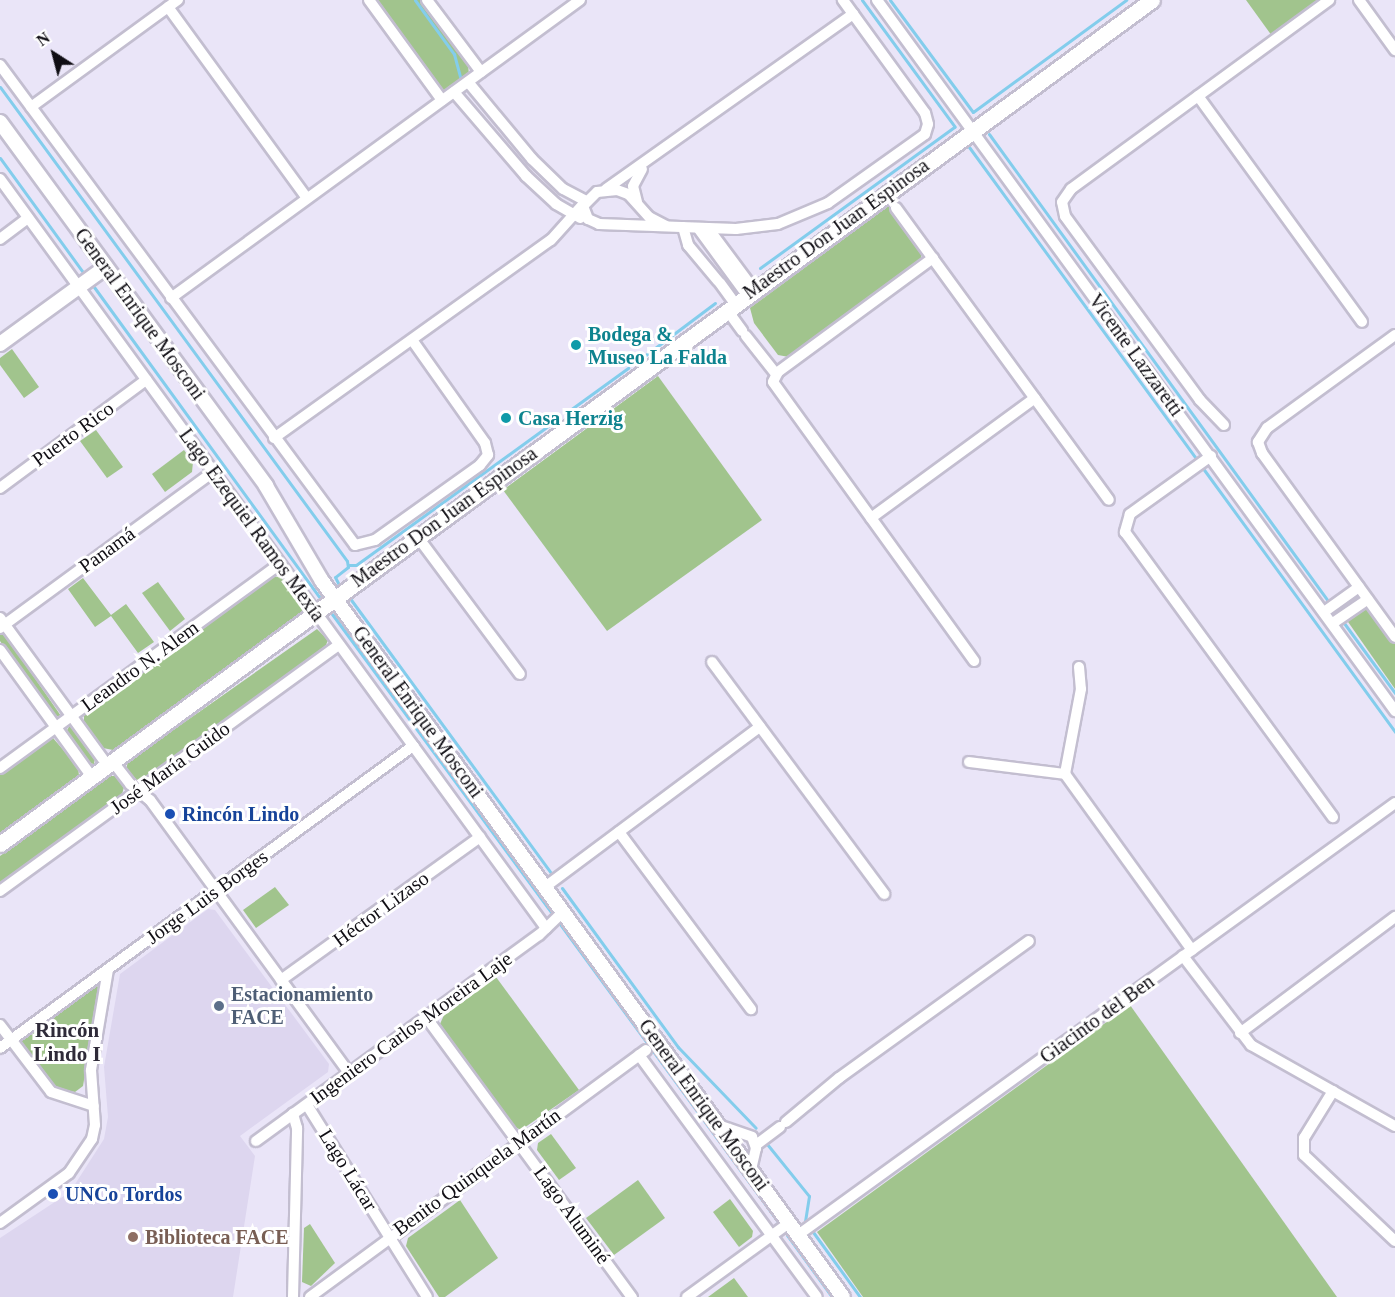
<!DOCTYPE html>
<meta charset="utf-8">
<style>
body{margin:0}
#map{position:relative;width:1395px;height:1297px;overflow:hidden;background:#eae5f8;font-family:"Times New Roman",serif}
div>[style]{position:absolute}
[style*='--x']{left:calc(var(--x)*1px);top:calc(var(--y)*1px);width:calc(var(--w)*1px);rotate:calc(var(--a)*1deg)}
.built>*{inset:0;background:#ddd6ef}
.green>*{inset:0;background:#a1c48d}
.stream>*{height:3px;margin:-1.5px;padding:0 1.5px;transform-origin:1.5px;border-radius:1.5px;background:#83cdec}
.roads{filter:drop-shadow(2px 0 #c3bed0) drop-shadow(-2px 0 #c3bed0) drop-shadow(0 2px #c3bed0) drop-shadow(0 -2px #c3bed0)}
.minor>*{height:10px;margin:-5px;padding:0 5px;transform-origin:5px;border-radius:5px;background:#fff}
.tertiary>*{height:14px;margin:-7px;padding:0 7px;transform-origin:7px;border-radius:7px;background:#fff}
.secondary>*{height:15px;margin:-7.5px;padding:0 7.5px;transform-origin:7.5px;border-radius:7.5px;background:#fff}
.dots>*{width:16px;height:16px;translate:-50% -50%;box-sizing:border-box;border:3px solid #fff;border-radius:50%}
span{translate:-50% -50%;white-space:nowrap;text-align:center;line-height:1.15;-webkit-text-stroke:6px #fff;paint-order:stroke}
.street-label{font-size:20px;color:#100e14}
.culture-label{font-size:20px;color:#0d838f;font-weight:700}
.left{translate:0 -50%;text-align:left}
.transit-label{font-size:20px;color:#164399;font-weight:700}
.service-label{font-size:20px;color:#4e5e75;font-weight:700}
.education-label{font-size:20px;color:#785e54;font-weight:700}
.neighbourhood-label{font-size:21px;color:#2f2b39;font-weight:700}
.north{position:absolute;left:24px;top:24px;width:60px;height:60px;-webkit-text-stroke:4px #fff;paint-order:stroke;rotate:324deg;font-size:16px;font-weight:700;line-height:24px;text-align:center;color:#100e14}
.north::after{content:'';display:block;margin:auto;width:21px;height:27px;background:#100e14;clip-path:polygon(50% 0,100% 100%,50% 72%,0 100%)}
</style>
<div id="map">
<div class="built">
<div style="clip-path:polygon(208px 909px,215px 910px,329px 1064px,328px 1072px,240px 1136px,255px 1156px,233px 1297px,0 1297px,0 1238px,70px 1192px,104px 1139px,108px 1117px,104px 1067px,120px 974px)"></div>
</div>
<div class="green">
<div style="clip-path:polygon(373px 0,422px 0,468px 64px,469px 75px,446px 91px,441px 90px)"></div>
<div style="clip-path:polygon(1246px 0,1321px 0,1272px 36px)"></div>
<div style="clip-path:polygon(890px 205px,922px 249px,921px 260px,789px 357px,778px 355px,754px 323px,750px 308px)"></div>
<div style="clip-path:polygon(12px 349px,39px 387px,24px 398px,0 365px,0 358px)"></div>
<div style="clip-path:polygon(658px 376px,762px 520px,607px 631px,503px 490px)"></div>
<div style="clip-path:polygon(96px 430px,123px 467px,107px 478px,80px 441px)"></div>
<div style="clip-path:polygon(184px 450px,193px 462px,192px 472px,165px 492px,152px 474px)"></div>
<div style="clip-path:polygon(273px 576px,283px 578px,302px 604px,302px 613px,113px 750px,103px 748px,84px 722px,84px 714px)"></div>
<div style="clip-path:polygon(83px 578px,111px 615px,126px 604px,154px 642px,138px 653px,111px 616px,95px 627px,68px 589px)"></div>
<div style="clip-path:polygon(158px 582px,185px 619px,170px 631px,142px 593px)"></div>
<div style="clip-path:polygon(1365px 606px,1395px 643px,1395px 689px,1346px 619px)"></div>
<div style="clip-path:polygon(317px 629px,328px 640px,324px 650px,143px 780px,136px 781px,126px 769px,128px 762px)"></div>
<div style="clip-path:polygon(0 634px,5px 635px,61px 716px,55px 716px,0 641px)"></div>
<div style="clip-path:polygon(70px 725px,95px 758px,94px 764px,89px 763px,66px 732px)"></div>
<div style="clip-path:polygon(53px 738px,78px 767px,79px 776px,0 834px,0 775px)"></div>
<div style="clip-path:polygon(109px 776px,116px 776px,124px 787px,121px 798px,0 885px,0 856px)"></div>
<div style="clip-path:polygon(275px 887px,289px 905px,256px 928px,243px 910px)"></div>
<div style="clip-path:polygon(496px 977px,579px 1090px,521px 1130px,515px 1127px,440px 1024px,444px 1015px)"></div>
<div style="clip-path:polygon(96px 984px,99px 989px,83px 1086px,75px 1092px,59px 1089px,52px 1085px,21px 1041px)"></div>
<div style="clip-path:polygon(1130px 1005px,1337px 1297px,863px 1297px,817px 1232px)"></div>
<div style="clip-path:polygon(551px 1134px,576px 1168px,559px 1180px,537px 1150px,538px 1143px)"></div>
<div style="clip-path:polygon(638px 1180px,665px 1218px,614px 1255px,586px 1218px)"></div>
<div style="clip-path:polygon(730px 1199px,753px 1231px,752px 1237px,739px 1247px,713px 1212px)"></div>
<div style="clip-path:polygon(460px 1200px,498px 1258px,445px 1297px,439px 1297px,406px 1246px,408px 1238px)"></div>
<div style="clip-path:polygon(310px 1224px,335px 1263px,311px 1286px,302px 1282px,304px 1228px)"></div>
<div style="clip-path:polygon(734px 1278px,748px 1297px,708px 1297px)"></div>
</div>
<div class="stream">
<div style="--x:415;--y:0;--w:67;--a:54.2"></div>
<div style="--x:454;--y:54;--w:28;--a:75"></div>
<div style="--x:862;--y:0;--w:157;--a:53.8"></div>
<div style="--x:890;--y:0;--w:139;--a:53.5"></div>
<div style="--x:0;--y:87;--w:587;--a:53.79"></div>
<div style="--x:347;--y:561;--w:6;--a:81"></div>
<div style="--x:348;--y:567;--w:16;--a:142"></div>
<div style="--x:335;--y:577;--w:9;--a:63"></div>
<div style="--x:973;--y:112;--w:190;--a:-36.2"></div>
<div style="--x:989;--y:134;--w:577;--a:54.02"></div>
<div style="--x:969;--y:147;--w:384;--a:53.9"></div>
<div style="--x:0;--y:158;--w:145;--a:54"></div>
<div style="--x:760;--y:268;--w:240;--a:-36"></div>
<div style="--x:94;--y:287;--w:384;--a:54"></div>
<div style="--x:643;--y:357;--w:90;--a:-36.9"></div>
<div style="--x:570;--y:410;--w:72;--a:-35.9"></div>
<div style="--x:1202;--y:467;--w:328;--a:53.9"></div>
<div style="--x:349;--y:565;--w:7;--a:0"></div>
<div style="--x:356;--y:565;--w:251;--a:-35.9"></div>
<div style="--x:349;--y:597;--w:341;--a:53.8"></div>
<div style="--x:332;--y:614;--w:370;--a:53.7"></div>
<div style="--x:1344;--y:623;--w:87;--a:53.9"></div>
<div style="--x:562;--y:888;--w:197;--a:53.9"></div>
<div style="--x:678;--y:1047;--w:112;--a:46.1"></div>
<div style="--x:560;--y:924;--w:369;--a:53.8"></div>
<div style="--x:767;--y:1144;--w:67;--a:51.1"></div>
<div style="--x:809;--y:1196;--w:25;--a:99"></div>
<div style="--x:813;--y:1232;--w:80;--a:54.1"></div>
<div style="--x:787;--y:1235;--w:77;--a:54"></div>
</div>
<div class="roads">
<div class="minor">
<div style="--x:369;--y:0;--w:124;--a:53.9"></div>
<div style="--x:427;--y:0;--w:90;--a:53.1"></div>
<div style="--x:877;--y:0;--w:880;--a:53.92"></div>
<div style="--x:1359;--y:0;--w:62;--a:54.2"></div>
<div style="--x:168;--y:7;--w:236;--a:54"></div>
<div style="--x:0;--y:65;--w:597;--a:53.51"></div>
<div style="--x:355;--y:545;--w:21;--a:-14"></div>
<div style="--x:375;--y:540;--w:129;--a:-35.5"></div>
<div style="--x:480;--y:465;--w:13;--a:-51"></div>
<div style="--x:488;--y:455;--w:12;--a:-104"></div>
<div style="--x:485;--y:443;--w:126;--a:-125.3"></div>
<div style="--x:454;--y:92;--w:111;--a:49.4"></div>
<div style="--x:526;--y:176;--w:41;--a:43"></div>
<div style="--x:556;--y:204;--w:28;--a:30"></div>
<div style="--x:1198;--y:96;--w:279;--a:54"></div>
<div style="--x:31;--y:107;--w:182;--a:-36.1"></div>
<div style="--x:0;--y:179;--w:927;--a:53.91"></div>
<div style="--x:606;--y:189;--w:303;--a:-35.3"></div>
<div style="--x:637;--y:202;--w:16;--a:-104"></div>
<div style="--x:633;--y:186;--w:19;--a:-62"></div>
<div style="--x:896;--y:208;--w:361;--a:53.9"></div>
<div style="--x:666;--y:226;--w:19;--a:-152"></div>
<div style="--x:649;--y:217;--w:31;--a:-132"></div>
<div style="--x:628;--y:194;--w:12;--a:-160"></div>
<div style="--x:617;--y:190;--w:20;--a:174"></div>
<div style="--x:597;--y:192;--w:20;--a:135"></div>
<div style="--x:583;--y:206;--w:14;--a:69"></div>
<div style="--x:588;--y:219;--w:12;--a:24"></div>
<div style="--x:599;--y:224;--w:137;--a:2.1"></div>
<div style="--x:736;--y:229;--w:42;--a:-6.8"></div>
<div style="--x:778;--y:224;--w:54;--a:-22.8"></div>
<div style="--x:828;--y:203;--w:119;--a:-35.4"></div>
<div style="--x:925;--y:134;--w:10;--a:-73"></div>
<div style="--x:928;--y:124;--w:11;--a:-105"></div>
<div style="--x:925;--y:113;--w:140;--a:-126"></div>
<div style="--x:683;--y:227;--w:19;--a:74"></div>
<div style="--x:688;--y:245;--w:47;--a:50.2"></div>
<div style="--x:698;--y:228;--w:83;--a:53.8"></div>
<div style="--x:708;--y:228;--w:77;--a:53.4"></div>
<div style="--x:0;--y:239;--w:35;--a:-37"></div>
<div style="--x:933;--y:258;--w:192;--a:143.7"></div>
<div style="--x:778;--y:372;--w:11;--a:117"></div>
<div style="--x:773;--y:382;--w:344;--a:54.2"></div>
<div style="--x:720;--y:283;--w:26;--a:54"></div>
<div style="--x:171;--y:298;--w:506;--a:-36.08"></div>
<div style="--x:727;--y:310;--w:26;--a:54"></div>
<div style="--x:1395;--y:335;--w:158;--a:144"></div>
<div style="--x:1267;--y:428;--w:17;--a:123"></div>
<div style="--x:1258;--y:442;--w:12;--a:70"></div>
<div style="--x:1262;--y:453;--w:227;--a:54.1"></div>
<div style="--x:746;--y:336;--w:48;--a:51.7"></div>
<div style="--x:1224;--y:425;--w:35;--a:-134"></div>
<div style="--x:1200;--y:400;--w:228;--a:-126.3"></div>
<div style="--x:1065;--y:216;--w:14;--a:-102"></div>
<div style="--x:1062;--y:202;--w:16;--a:-55"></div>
<div style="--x:1071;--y:189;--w:320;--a:-36.2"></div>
<div style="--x:274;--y:438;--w:340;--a:-35.6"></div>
<div style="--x:551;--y:240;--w:52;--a:-48.1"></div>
<div style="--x:586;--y:201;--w:26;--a:-152"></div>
<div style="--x:563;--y:189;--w:43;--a:-135.9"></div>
<div style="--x:532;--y:159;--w:100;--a:-129.7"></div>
<div style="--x:1211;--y:456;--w:100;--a:144.4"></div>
<div style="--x:1130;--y:514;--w:19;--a:106"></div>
<div style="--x:1125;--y:532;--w:353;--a:53.9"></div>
<div style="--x:0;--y:488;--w:182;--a:-36.5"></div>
<div style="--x:871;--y:518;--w:203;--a:-36.2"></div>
<div style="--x:417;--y:536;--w:172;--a:53.3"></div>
<div style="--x:1324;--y:612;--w:43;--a:-35.5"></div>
<div style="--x:0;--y:618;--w:183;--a:53.9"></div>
<div style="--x:1333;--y:623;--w:42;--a:-34.4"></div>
<div style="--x:0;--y:628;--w:264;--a:-36.2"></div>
<div style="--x:0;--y:650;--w:157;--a:54.1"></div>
<div style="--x:712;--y:662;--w:289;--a:53.4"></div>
<div style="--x:1079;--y:667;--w:22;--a:85"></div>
<div style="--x:1081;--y:689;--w:86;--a:100.7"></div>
<div style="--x:1065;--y:774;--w:217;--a:54.2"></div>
<div style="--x:113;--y:762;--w:28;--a:52"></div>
<div style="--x:130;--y:784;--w:26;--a:39"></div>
<div style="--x:150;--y:800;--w:338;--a:53.9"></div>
<div style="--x:969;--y:762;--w:97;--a:7.1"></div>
<div style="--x:0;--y:768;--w:346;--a:-36.1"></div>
<div style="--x:619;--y:832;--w:221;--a:53.3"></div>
<div style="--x:545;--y:887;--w:268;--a:-36.7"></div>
<div style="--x:0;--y:891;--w:419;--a:-36"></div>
<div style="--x:1183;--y:956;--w:112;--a:52.6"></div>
<div style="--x:1251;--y:1045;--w:165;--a:29.4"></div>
<div style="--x:281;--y:980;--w:245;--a:-35.7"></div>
<div style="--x:426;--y:1017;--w:348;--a:53.7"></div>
<div style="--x:0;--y:1025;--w:84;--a:52.7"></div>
<div style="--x:51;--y:1092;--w:45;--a:18"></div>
<div style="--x:1240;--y:1033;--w:194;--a:-36.8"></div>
<div style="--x:0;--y:1048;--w:512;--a:-36.18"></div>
<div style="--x:639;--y:1055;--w:300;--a:53.7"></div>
<div style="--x:1333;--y:1091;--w:55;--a:121.7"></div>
<div style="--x:1304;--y:1138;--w:17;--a:90"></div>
<div style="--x:1304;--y:1155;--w:125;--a:43.4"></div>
<div style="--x:307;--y:1105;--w:226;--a:58"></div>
<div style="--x:786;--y:1122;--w:69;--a:-39.7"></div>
<div style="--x:839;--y:1078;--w:234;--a:-35.8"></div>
<div style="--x:718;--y:1125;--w:36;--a:19"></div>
<div style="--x:752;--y:1137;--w:12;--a:70"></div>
<div style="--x:756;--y:1148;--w:23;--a:103"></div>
<div style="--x:256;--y:1141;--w:350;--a:-36.1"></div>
<div style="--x:539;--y:935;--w:33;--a:-44"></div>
<div style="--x:756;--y:1145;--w:30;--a:-37"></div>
<div style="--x:0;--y:1223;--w:85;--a:-35.9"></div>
<div style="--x:69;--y:1173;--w:41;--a:-55.9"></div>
<div style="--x:92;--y:1139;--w:14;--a:-78"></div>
<div style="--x:95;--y:1125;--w:55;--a:-94.2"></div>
<div style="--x:91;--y:1070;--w:102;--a:-80.4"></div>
<div style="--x:798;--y:1235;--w:737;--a:-35.89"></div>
<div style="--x:293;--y:1297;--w:169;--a:-88.6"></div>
<div style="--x:297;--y:1128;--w:15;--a:-106"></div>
<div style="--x:310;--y:1297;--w:417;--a:-36.3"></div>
<div style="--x:687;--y:1297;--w:126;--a:-36"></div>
</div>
<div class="tertiary">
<div style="--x:0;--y:122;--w:451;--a:53.8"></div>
<div style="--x:266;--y:486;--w:110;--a:59.5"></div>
<div style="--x:322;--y:581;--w:885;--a:53.96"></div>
<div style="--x:0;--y:344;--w:131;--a:-36"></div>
</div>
<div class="secondary">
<div style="--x:0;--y:844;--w:1428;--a:-36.23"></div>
</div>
</div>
<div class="dots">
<div style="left:576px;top:345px;background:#0f9aa8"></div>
<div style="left:506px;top:418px;background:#0f9aa8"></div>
<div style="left:170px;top:814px;background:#1a4fb4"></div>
<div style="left:219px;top:1006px;background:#5c6f8a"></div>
<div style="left:53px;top:1194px;background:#1a4fb4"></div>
<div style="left:133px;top:1237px;background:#8d6e63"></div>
</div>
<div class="street-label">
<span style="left:836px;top:229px;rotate:-36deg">Maestro Don Juan Espinosa</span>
<span style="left:140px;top:314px;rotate:54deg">General Enrique Mosconi</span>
<span style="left:1136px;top:355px;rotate:54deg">Vicente Lazzaretti</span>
<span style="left:73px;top:434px;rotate:-36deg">Puerto Rico</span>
<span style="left:444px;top:517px;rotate:-36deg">Maestro Don Juan Espinosa</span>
<span style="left:252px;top:525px;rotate:54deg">Lago Ezequiel Ramos Mexía</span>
<span style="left:107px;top:550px;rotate:-36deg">Panamá</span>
<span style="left:140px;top:666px;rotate:-36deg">Leandro N. Alem</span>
<span style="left:418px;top:712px;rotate:54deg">General Enrique Mosconi</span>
<span style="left:170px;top:768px;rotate:-36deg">José María Guido</span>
<span style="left:207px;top:897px;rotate:-36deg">Jorge Luis Borges</span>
<span style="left:381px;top:909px;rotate:-36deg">Héctor Lizaso</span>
<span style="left:1097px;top:1019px;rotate:-36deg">Giacinto del Ben</span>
<span style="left:411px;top:1028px;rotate:-36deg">Ingeniero Carlos Moreira Laje</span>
<span style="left:704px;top:1105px;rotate:54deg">General Enrique Mosconi</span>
<span style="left:348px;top:1170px;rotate:58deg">Lago Lácar</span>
<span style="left:477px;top:1172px;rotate:-36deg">Benito Quinquela Martín</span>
<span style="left:572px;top:1215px;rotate:54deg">Lago Aluminé</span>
</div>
<div class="culture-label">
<span class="left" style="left:588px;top:346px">Bodega &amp;<br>Museo La Falda</span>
<span class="left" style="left:518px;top:418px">Casa Herzig</span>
</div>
<div class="transit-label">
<span class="left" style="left:182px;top:814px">Rincón Lindo</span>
<span class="left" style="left:65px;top:1194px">UNCo Tordos</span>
</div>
<div class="service-label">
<span class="left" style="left:231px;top:1006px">Estacionamiento<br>FACE</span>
</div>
<div class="education-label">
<span class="left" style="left:145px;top:1237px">Biblioteca FACE</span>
</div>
<div class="neighbourhood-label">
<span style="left:67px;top:1042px">Rincón<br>Lindo I</span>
</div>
<div class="north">N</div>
</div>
